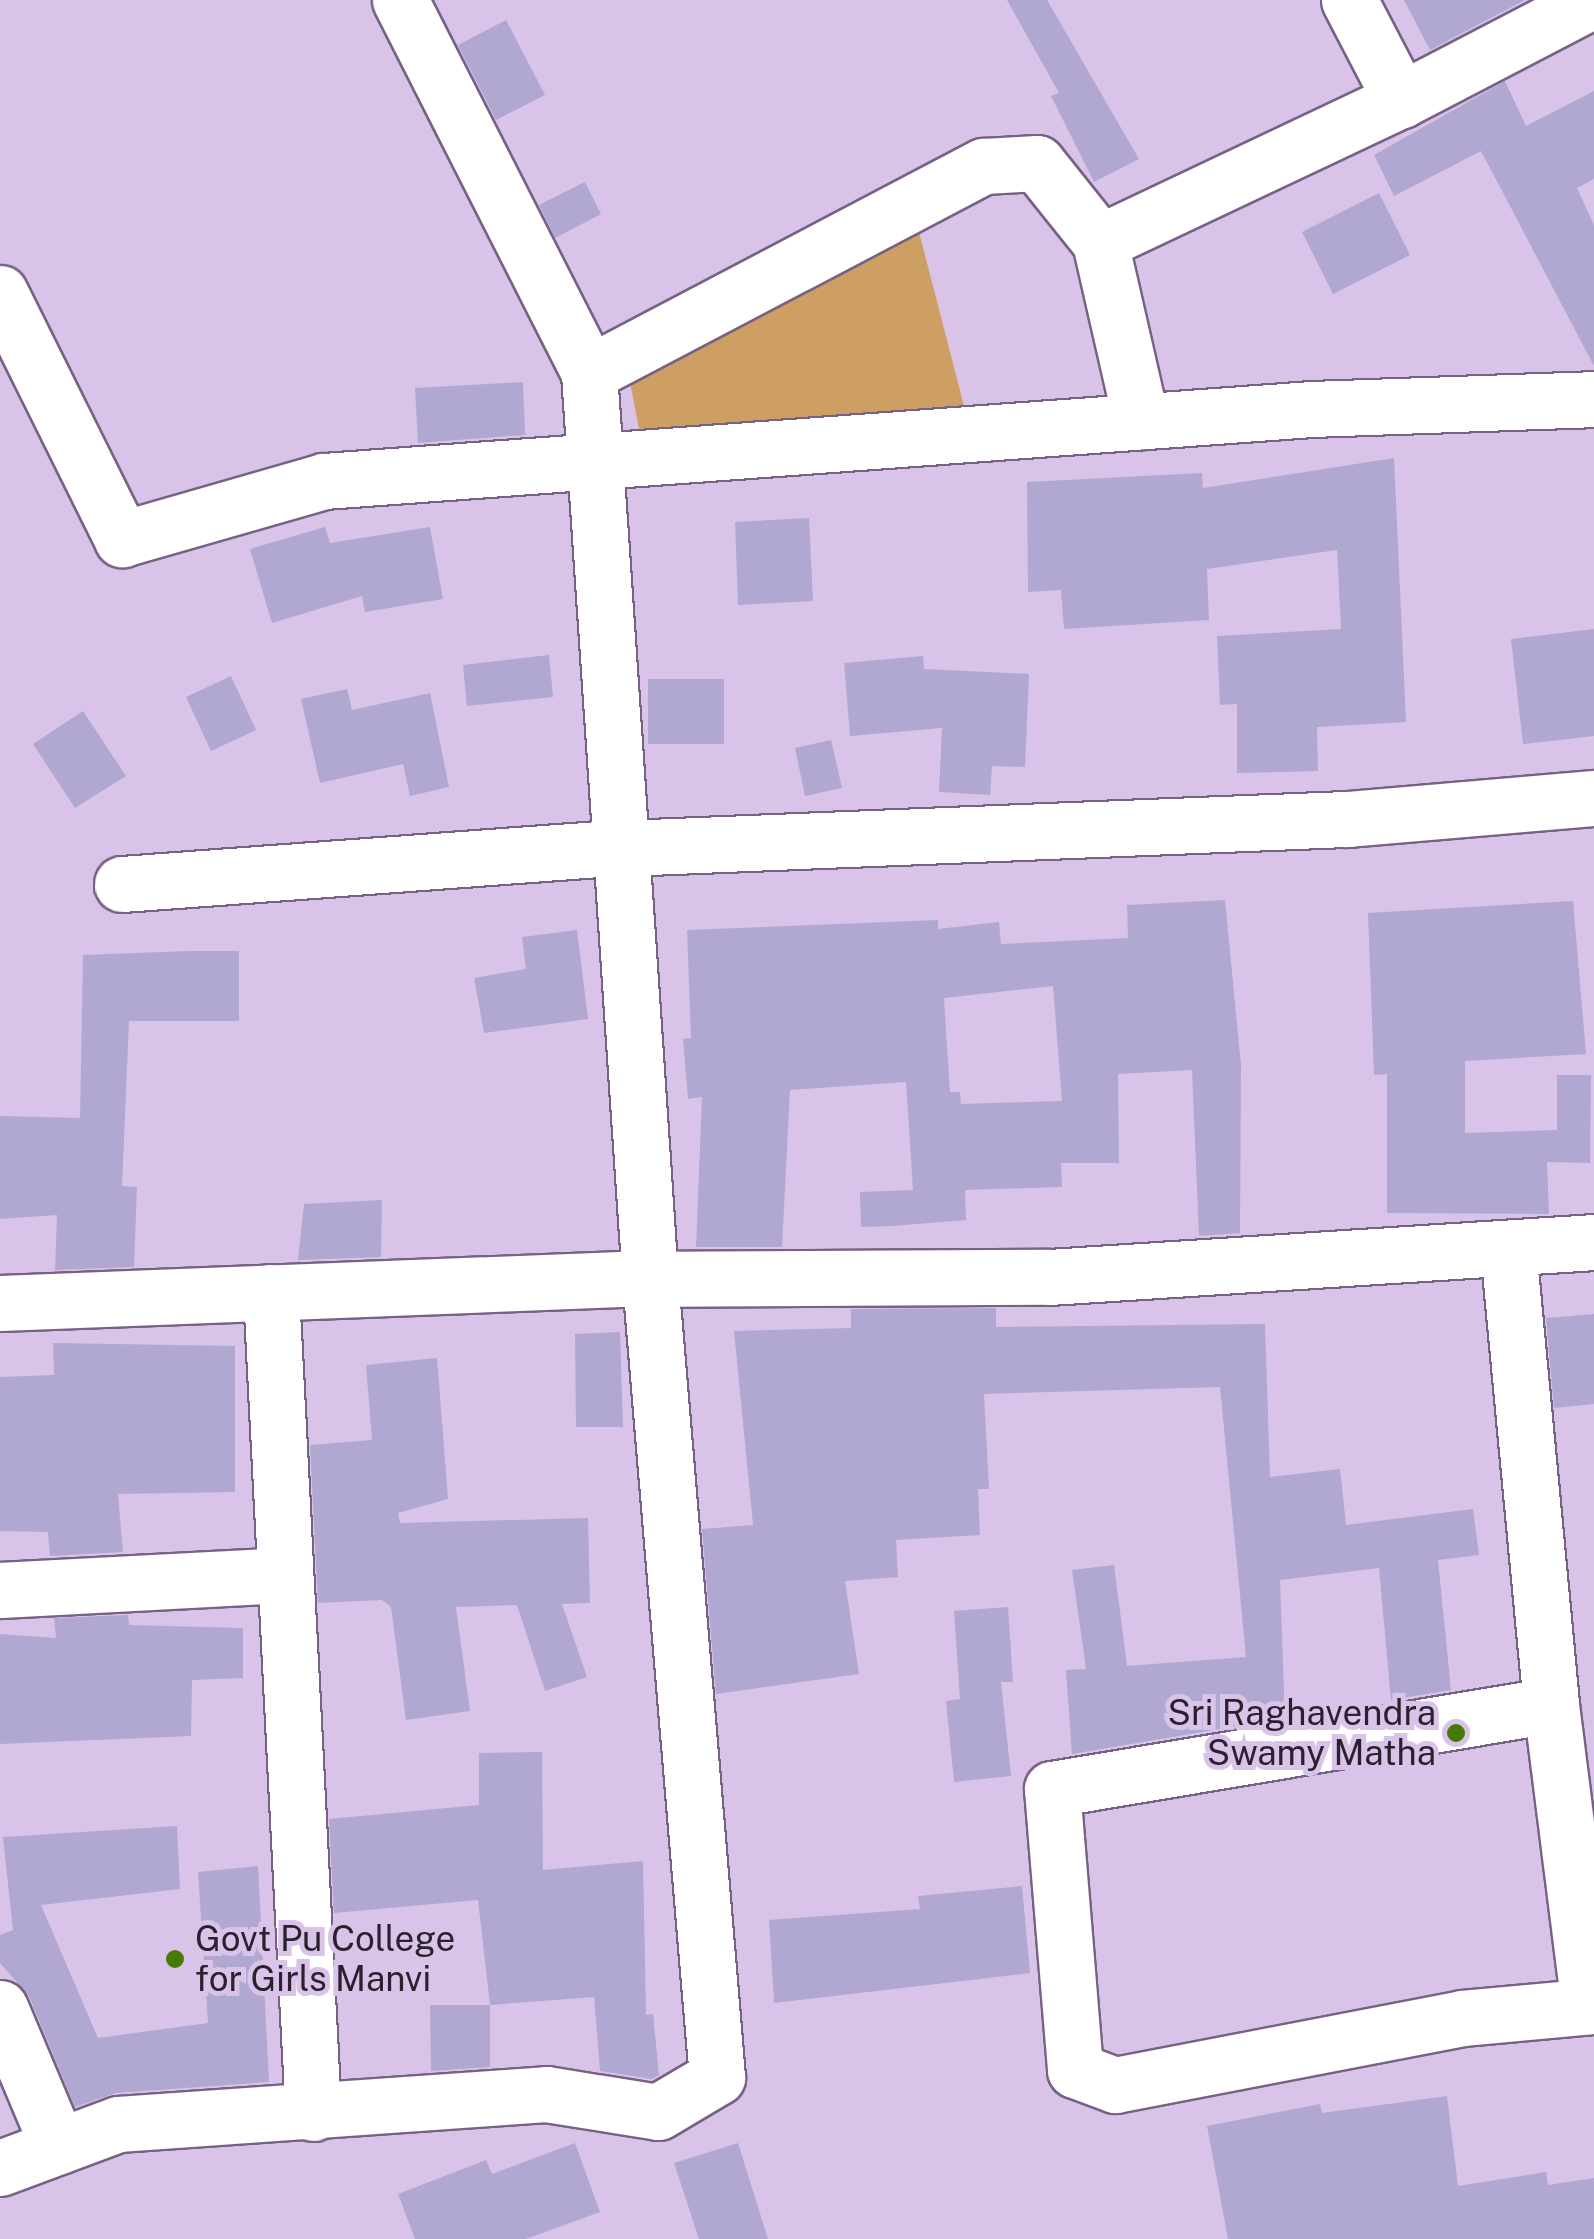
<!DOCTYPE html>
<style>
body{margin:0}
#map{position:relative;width:1594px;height:2239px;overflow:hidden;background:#dac3e8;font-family:"Public Sans",sans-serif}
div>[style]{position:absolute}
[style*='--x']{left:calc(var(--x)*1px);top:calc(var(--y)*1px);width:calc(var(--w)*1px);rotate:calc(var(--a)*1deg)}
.green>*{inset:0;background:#cd9f62}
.building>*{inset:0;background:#b0a8d0}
.roads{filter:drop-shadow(2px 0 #786284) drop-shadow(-2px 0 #786284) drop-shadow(0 2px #786284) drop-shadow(0 -2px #786284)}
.minor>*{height:55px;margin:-27.5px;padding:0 27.5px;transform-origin:27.5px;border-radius:27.5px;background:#fff}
.dots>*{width:28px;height:28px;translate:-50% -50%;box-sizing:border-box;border:5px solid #dac3e8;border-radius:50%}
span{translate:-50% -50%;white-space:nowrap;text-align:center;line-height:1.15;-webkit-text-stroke:10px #dac3e8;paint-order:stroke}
.poi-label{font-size:35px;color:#2a212f}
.right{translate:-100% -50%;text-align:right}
.left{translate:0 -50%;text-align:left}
</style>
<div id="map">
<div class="green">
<div style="clip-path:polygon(919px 232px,964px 406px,639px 429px,629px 376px)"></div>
</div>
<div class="building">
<div style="clip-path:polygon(1007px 0,1047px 0,1139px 159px,1094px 182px,1051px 96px,1059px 93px)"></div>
<div style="clip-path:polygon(1404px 0,1525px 0,1430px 50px)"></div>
<div style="clip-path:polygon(506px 20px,545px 95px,496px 120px,458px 45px)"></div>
<div style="clip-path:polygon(1505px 81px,1526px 126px,1594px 91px,1594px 179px,1577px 188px,1594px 225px,1594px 366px,1481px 151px,1394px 196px,1374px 155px)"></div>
<div style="clip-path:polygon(585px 182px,601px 214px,555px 238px,539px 205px)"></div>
<div style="clip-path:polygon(1379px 193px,1410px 255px,1333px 294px,1302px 232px)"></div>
<div style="clip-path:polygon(523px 382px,525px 435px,418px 443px,415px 388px)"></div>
<div style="clip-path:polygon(1394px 458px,1406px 722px,1317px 727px,1318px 771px,1237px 773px,1237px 704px,1220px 705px,1217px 636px,1341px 629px,1337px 550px,1207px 569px,1209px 620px,1064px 629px,1061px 590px,1028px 592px,1027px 482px,1202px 473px,1203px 488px)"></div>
<div style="clip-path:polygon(809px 518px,813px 601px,738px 605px,735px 522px)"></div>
<div style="clip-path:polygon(325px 527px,330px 543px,430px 527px,443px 599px,365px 612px,362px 596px,272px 623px,250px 549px)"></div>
<div style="clip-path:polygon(1594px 629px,1594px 736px,1523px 744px,1511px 639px)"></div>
<div style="clip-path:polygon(549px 655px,553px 697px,467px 706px,463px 665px)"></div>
<div style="clip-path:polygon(923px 656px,924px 669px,1029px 674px,1025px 767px,992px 766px,990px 795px,939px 792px,942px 728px,850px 736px,844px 663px)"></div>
<div style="clip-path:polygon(231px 676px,256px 730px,211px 751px,186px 697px)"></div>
<div style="clip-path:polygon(648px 679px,724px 679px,724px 744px,648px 744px)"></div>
<div style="clip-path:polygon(347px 689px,352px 710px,430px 693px,449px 787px,410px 796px,403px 764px,320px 783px,301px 699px)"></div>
<div style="clip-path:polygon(83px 711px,126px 776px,75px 808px,33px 744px)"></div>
<div style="clip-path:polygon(831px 740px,842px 788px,805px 796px,795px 748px)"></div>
<div style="clip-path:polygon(evenodd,1225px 900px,1241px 1065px,1240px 1233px,1199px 1236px,1192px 1070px,1118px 1074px,1119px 1163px,1061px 1163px,1062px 1187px,965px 1190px,966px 1220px,892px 1226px,861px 1227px,860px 1192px,913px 1190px,906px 1082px,790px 1090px,782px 1247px,696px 1247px,702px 1097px,688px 1099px,683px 1039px,691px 1038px,687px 930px,938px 920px,938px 929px,999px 922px,1001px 944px,1128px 938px,1127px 905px,1225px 900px,1053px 986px,1062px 1101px,961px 1104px,960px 1092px,950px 1092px,944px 998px,1053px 986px)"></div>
<div style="clip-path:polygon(1573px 901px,1586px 1054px,1465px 1061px,1465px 1133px,1557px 1130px,1557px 1075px,1591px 1075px,1590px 1163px,1547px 1162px,1549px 1214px,1387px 1213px,1387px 1074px,1374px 1075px,1368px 913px)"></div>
<div style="clip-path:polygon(577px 930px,588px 1019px,484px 1033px,474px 978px,526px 969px,522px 937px)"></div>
<div style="clip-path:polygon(189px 951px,239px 951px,239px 1021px,129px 1021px,122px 1186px,137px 1187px,134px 1267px,55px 1270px,57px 1215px,0 1219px,0 1116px,80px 1118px,83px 955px)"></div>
<div style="clip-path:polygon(382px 1200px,381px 1257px,298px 1260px,304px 1204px)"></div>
<div style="clip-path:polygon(996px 1308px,996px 1327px,1265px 1324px,1270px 1477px,1340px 1469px,1346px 1525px,1473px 1509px,1479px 1555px,1438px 1560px,1451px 1690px,1391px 1700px,1379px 1568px,1280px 1580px,1285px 1718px,1072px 1754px,1066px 1670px,1086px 1669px,1072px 1570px,1114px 1565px,1127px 1666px,1246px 1657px,1220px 1387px,984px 1394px,989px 1489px,978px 1489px,980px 1535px,896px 1540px,898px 1577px,845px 1581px,859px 1674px,716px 1694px,702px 1529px,753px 1525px,734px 1331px,851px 1328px,851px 1309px)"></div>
<div style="clip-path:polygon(1594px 1314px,1594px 1404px,1554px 1408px,1546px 1318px)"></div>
<div style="clip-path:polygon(620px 1332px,623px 1427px,576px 1427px,575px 1334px)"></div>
<div style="clip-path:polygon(53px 1343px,235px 1346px,235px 1492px,118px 1494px,123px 1552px,50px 1556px,48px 1532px,0 1531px,0 1377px,54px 1375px)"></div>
<div style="clip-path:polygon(437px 1358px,448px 1499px,398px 1513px,400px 1523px,588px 1518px,590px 1603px,562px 1604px,587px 1677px,545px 1691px,517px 1605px,456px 1607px,470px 1711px,406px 1720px,391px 1607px,382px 1600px,318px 1603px,310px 1445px,372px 1440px,366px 1365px)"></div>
<div style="clip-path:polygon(1008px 1607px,1013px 1682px,1001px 1682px,1011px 1776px,954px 1782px,946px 1701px,960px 1699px,954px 1611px)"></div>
<div style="clip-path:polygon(128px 1615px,129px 1625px,243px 1628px,243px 1678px,192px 1680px,191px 1736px,0 1744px,0 1634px,56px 1638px,54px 1618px)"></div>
<div style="clip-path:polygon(542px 1752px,543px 1870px,643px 1861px,646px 2015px,653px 2014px,659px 2075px,652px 2079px,600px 2071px,594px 1997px,490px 2005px,478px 1900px,334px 1913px,329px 1819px,479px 1805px,479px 1753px)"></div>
<div style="clip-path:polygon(177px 1826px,180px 1889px,41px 1905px,98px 2038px,208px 2023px,198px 1872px,258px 1866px,269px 2082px,116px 2093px,75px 2107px,29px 1996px,0 1963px,0 1935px,13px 1930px,3px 1837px)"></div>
<div style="clip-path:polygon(1022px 1886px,1030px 1973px,774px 2003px,769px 1920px,920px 1909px,918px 1896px)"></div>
<div style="clip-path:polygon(430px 2005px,490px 2005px,490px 2067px,431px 2071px)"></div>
<div style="clip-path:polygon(1447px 2096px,1458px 2186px,1546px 2172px,1548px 2185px,1594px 2178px,1594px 2239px,1228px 2239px,1207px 2126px,1320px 2104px,1322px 2113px)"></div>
<div style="clip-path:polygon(575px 2143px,600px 2212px,526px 2239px,415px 2239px,398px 2194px,486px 2160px,492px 2174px)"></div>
<div style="clip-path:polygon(738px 2143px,768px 2239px,699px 2239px,674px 2163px)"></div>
</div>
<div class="roads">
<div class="minor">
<div style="--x:400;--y:0;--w:418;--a:63.1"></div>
<div style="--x:589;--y:373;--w:446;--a:-27.7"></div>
<div style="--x:984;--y:166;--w:53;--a:-3.2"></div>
<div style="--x:1037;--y:163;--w:101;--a:51.4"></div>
<div style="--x:1100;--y:242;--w:333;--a:-25.3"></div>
<div style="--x:1349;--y:0;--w:113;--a:62.5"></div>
<div style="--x:1401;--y:100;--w:216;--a:-27.5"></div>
<div style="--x:1100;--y:242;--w:184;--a:77.1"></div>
<div style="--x:0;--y:293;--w:275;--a:63.6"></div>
<div style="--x:122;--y:539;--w:210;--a:-16"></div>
<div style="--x:324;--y:481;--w:990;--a:-4.17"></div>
<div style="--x:1311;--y:409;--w:283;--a:-2"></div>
<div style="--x:122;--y:884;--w:478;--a:-4.2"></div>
<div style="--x:599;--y:849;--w:749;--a:-2.3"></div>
<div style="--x:1347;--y:819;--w:248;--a:-4.9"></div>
<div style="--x:1508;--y:1249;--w:458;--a:84.6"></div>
<div style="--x:271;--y:1292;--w:822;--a:87.07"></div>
<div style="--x:0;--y:1303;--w:621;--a:-2.21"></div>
<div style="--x:621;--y:1279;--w:428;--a:-0.3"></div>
<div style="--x:1049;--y:1277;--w:546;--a:-3.67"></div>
<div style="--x:0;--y:1590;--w:285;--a:-3"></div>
<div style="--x:1589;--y:2006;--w:303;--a:-97.2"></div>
<div style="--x:1551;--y:1705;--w:506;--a:170.44"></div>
<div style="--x:1052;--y:1789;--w:282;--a:85.3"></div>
<div style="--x:1075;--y:2070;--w:43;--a:20.6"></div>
<div style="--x:1115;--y:2085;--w:353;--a:-10.9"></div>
<div style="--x:1462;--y:2018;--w:133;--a:-5.2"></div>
<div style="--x:0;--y:2008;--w:150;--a:67.2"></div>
<div style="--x:0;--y:2168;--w:126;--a:-20.4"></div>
<div style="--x:118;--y:2124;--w:429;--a:-4"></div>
<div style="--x:546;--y:2094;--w:113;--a:9.1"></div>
<div style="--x:658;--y:2112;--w:69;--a:-30.7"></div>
<div style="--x:717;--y:2077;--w:801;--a:-94.8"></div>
<div style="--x:650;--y:1279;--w:908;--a:-93.85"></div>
</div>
</div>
<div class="dots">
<div style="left:1456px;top:1733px;background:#467b0b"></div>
<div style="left:175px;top:1959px;background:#467b0b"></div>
</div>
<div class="poi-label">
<span class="right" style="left:1436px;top:1733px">Sri Raghavendra<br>Swamy Matha</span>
<span class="left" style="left:195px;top:1959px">Govt Pu College<br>for Girls Manvi</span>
</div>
</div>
